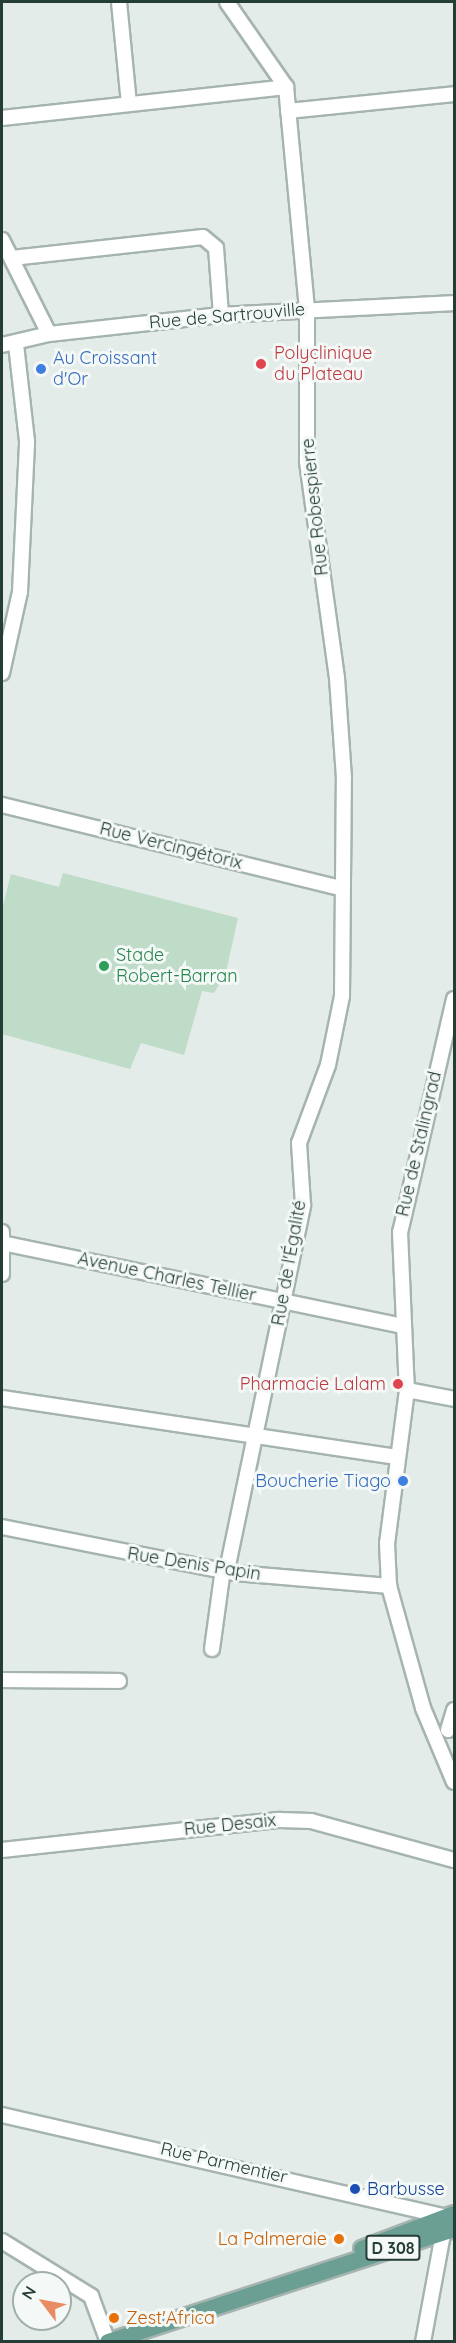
<!DOCTYPE html>
<meta charset="utf-8">
<style>
body{margin:0}
#map{position:relative;width:456px;height:2343px;overflow:hidden;background:#e3ece9;font-family:Quicksand,sans-serif}
div>[style]{position:absolute}
[style*='--x']{left:calc(var(--x)*1px);top:calc(var(--y)*1px);width:calc(var(--w)*1px);rotate:calc(var(--a)*1deg)}
.green>*{inset:0;background:#bedcc7}
.roads{filter:drop-shadow(2px 0 #a6b4b0) drop-shadow(-2px 0 #a6b4b0) drop-shadow(0 2px #a6b4b0) drop-shadow(0 -2px #a6b4b0)}
.minor>*{height:14px;margin:-7px;padding:0 7px;transform-origin:7px;border-radius:7px;background:#fff}
.major>*{height:16px;margin:-8px;padding:0 8px;transform-origin:8px;border-radius:8px;background:#6b9f94}
.dots>*{width:16px;height:16px;translate:-50% -50%;box-sizing:border-box;border:3px solid #f4f9f7;border-radius:50%}
span{translate:-50% -50%;white-space:nowrap;text-align:center;line-height:1.15;-webkit-text-stroke:6px #f4f9f7;paint-order:stroke}
.shield-label span{padding:2px 4px;background:#f4f9f7;border:2px solid;border-radius:4px;-webkit-text-stroke-width:0}
.shield-label{font-size:16px;color:#243d37;font-weight:700}
.street-label{font-size:18px;color:#243d37}
.health-label{font-size:18px;color:#be3a42}
.left{translate:0 -50%;text-align:left}
.right{translate:-100% -50%;text-align:right}
.shop-label{font-size:18px;color:#366cbe}
.leisure-label{font-size:18px;color:#27864d}
.transit-label{font-size:18px;color:#164399}
.food-label{font-size:18px;color:#c56008}
.frame{position:absolute;inset:0;border:3px solid #243d37;pointer-events:none}
.north{position:absolute;left:12px;top:2271px;width:60px;height:60px;box-sizing:border-box;background:#f4f9f7;border:2px solid #a1aeaa;border-radius:50%;rotate:302deg;font-size:16px;font-weight:700;line-height:24px;text-align:center;color:#243d37}
.north::after{content:'';display:block;margin:auto;width:21px;height:27px;background:#e98c64;clip-path:polygon(50% 0,100% 100%,50% 72%,0 100%)}
</style>
<div id="map">
<div class="green">
<div style="clip-path:polygon(63px 873px,238px 918px,226px 972px,214px 993px,202px 991px,184px 1055px,141px 1043px,130px 1069px,2px 1034px,2px 909px,11px 874px,59px 887px)"></div>
</div>
<div class="roads">
<div class="minor">
<div style="--x:119;--y:2;--w:102;--a:84.4"></div>
<div style="--x:288;--y:111;--w:167;--a:-5.8"></div>
<div style="--x:2;--y:118;--w:286;--a:-6.2"></div>
<div style="--x:2;--y:240;--w:105;--a:63.4"></div>
<div style="--x:12;--y:258;--w:192;--a:-6.3"></div>
<div style="--x:203;--y:237;--w:17;--a:40"></div>
<div style="--x:216;--y:248;--w:67;--a:85.7"></div>
<div style="--x:2;--y:345;--w:48;--a:-13.2"></div>
<div style="--x:49;--y:334;--w:173;--a:-6.3"></div>
<div style="--x:221;--y:315;--w:233;--a:-2.9"></div>
<div style="--x:2;--y:673;--w:83;--a:-77.5"></div>
<div style="--x:20;--y:592;--w:151;--a:-87.3"></div>
<div style="--x:27;--y:441;--w:98;--a:-96.5"></div>
<div style="--x:2;--y:805;--w:349;--a:13.8"></div>
<div style="--x:454;--y:999;--w:239;--a:103"></div>
<div style="--x:400;--y:1232;--w:158;--a:87.5"></div>
<div style="--x:407;--y:1390;--w:154;--a:97.4"></div>
<div style="--x:387;--y:1543;--w:43;--a:87.3"></div>
<div style="--x:389;--y:1586;--w:127;--a:74.4"></div>
<div style="--x:423;--y:1708;--w:80;--a:67.3"></div>
<div style="--x:2;--y:1232;--w:42;--a:90"></div>
<div style="--x:2;--y:1243;--w:410;--a:11.7"></div>
<div style="--x:407;--y:1390;--w:48;--a:10.8"></div>
<div style="--x:2;--y:1398;--w:399;--a:8.5"></div>
<div style="--x:2;--y:1527;--w:237;--a:11.2"></div>
<div style="--x:235;--y:1573;--w:155;--a:4.8"></div>
<div style="--x:227;--y:1570;--w:373;--a:-78.2"></div>
<div style="--x:303;--y:1205;--w:62;--a:-93.7"></div>
<div style="--x:299;--y:1143;--w:83;--a:-69.6"></div>
<div style="--x:328;--y:1065;--w:70;--a:-78.5"></div>
<div style="--x:342;--y:996;--w:218;--a:-89.5"></div>
<div style="--x:344;--y:778;--w:100;--a:-94"></div>
<div style="--x:337;--y:678;--w:219;--a:-97.9"></div>
<div style="--x:307;--y:461;--w:152;--a:-90"></div>
<div style="--x:307;--y:309;--w:223;--a:-95.4"></div>
<div style="--x:286;--y:87;--w:103;--a:-124.8"></div>
<div style="--x:212;--y:1649;--w:81;--a:-82.2"></div>
<div style="--x:2;--y:1680;--w:117;--a:0.5"></div>
<div style="--x:448;--y:1730;--w:21;--a:-73"></div>
<div style="--x:2;--y:1850;--w:280;--a:-6.2"></div>
<div style="--x:280;--y:1820;--w:31;--a:2"></div>
<div style="--x:311;--y:1821;--w:148;--a:15.3"></div>
<div style="--x:2;--y:2115;--w:460;--a:12.9"></div>
<div style="--x:2;--y:2241;--w:105;--a:31.7"></div>
<div style="--x:91;--y:2296;--w:49;--a:69.7"></div>
<div style="--x:423;--y:2342;--w:121;--a:-79.5"></div>
</div>
<div class="major">
<div style="--x:362;--y:2249;--w:98;--a:-20.8"></div>
<div style="--x:108;--y:2342;--w:364;--a:-18.1"></div>
</div>
</div>
<div class="dots">
<div style="left:261px;top:364px;background:#e0444e"></div>
<div style="left:41px;top:369px;background:#3f7fe0"></div>
<div style="left:104px;top:966px;background:#2e9e5b"></div>
<div style="left:398px;top:1384px;background:#e0444e"></div>
<div style="left:403px;top:1481px;background:#3f7fe0"></div>
<div style="left:355px;top:2189px;background:#1a4fb4"></div>
<div style="left:339px;top:2239px;background:#e8710a"></div>
<div style="left:114px;top:2318px;background:#e8710a"></div>
</div>
<div class="shield-label">
<span style="left:393px;top:2248px">D 308</span>
</div>
<div class="street-label">
<span style="left:227px;top:316px;rotate:-5deg">Rue de Sartrouville</span>
<span style="left:315px;top:507px;rotate:-96deg">Rue Robespierre</span>
<span style="left:171px;top:846px;rotate:14deg">Rue Vercingétorix</span>
<span style="left:419px;top:1144px;rotate:-77deg">Rue de Stalingrad</span>
<span style="left:289px;top:1263px;rotate:-80deg">Rue de l'Égalité</span>
<span style="left:167px;top:1277px;rotate:12deg">Avenue Charles Tellier</span>
<span style="left:194px;top:1564px;rotate:9deg">Rue Denis Papin</span>
<span style="left:230px;top:1825px;rotate:-6deg">Rue Desaix</span>
<span style="left:224px;top:2163px;rotate:13deg">Rue Parmentier</span>
</div>
<div class="health-label">
<span class="left" style="left:274px;top:364px">Polyclinique<br>du Plateau</span>
<span class="right" style="left:386px;top:1384px">Pharmacie Lalam</span>
</div>
<div class="shop-label">
<span class="left" style="left:53px;top:369px">Au Croissant<br>d'Or</span>
<span class="right" style="left:391px;top:1481px">Boucherie Tiago</span>
</div>
<div class="leisure-label">
<span class="left" style="left:116px;top:966px">Stade<br>Robert-Barran</span>
</div>
<div class="transit-label">
<span class="left" style="left:367px;top:2189px">Barbusse</span>
</div>
<div class="food-label">
<span class="right" style="left:327px;top:2239px">La Palmeraie</span>
<span class="left" style="left:126px;top:2318px">Zest'Africa</span>
</div>
<div class="frame"></div>
<div class="north">N</div>
</div>
